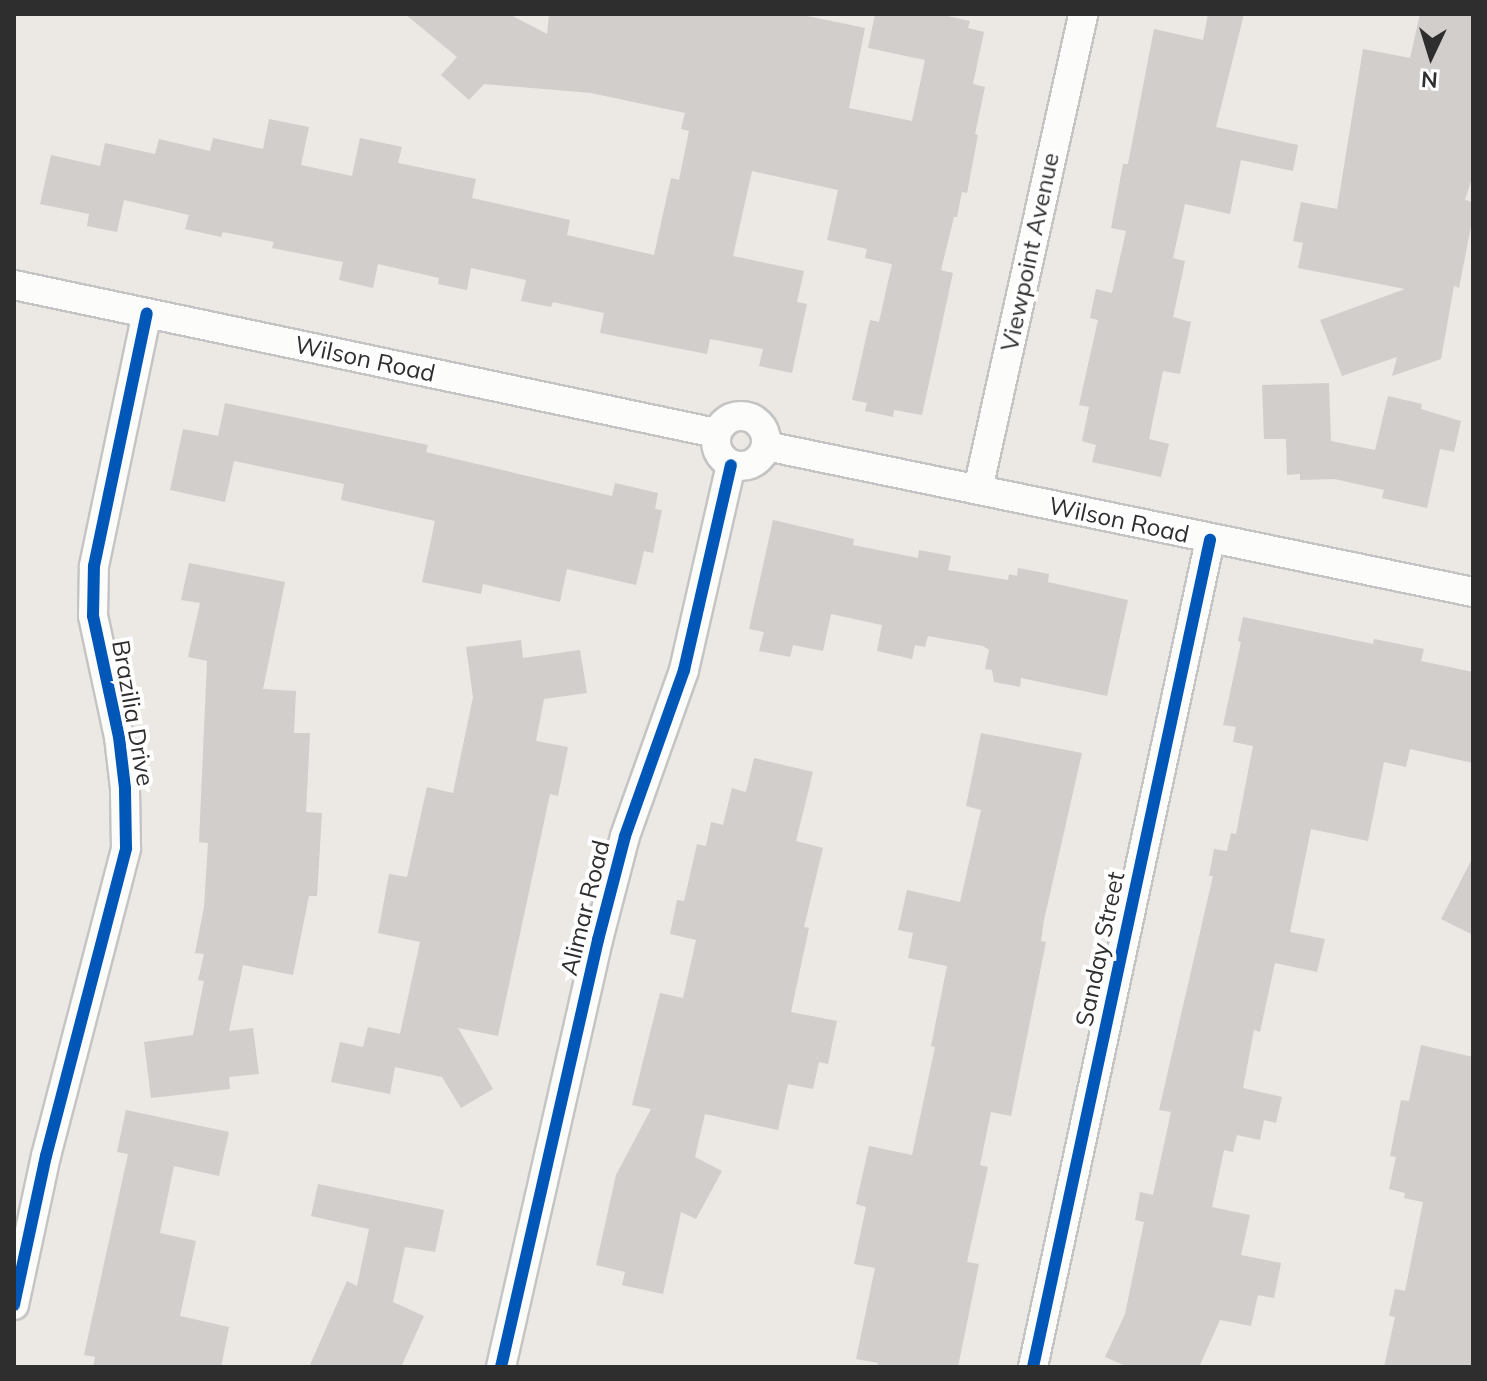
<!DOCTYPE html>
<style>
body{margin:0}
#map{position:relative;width:1487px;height:1381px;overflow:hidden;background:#ece8e4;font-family:Mulish,sans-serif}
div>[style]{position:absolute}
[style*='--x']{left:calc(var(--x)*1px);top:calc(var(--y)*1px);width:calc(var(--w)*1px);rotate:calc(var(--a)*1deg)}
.building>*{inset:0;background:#d1cecb}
.roads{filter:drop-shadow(2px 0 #c5c4c5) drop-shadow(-2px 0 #c5c4c5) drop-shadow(0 2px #c5c4c5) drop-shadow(0 -2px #c5c4c5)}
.street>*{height:28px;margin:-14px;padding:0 14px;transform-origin:14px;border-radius:14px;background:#fcfcfb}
.street>.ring{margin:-14px;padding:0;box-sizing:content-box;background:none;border:28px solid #fcfcfb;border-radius:50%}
.cycleway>*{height:12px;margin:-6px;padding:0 6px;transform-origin:6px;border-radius:6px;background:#0057b8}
span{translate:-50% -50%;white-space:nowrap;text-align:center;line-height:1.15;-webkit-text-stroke:8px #fff;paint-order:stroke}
.street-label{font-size:24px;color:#2e2e2e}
.frame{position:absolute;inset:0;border:16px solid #2e2e2e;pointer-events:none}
.north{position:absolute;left:1391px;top:16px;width:80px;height:80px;-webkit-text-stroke:6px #fff;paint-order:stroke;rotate:184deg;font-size:22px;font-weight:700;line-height:32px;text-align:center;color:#2e2e2e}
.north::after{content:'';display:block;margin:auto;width:28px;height:36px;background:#2e2e2e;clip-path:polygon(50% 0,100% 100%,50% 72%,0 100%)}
</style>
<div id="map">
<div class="building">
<div style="clip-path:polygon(405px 14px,509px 14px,547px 34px,549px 14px,798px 14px,865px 28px,849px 108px,912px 121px,925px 60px,868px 48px,875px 14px,938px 14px,970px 21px,968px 28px,984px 32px,973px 84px,985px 87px,975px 134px,978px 135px,967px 193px,962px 192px,957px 217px,954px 217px,941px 270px,953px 273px,922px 415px,894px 410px,893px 417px,865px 411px,867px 403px,852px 400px,870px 320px,879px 322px,892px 264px,865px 258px,867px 249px,827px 240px,838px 190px,752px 171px,733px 256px,804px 271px,797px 302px,807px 304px,792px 373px,759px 366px,763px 349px,710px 339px,707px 354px,600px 333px,604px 313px,553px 302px,551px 307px,521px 301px,526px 280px,471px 268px,467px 290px,438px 284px,439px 278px,378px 264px,373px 288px,339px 280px,343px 262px,272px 248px,274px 242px,223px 232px,221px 237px,185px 229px,189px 215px,124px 200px,117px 232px,87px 226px,89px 214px,40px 204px,51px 155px,100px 166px,105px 143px,155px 154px,159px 139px,210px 151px,213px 138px,263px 149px,269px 119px,309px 127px,301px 165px,352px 176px,360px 138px,402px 147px,398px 163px,476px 179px,472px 198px,570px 220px,567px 235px,654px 255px,671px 178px,679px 180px,689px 131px,681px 129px,685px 113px,591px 93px,484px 84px,469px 100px,441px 75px,457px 57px)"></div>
<div style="clip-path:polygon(1208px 14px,1244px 14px,1216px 127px,1298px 145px,1293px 171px,1241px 160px,1230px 214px,1185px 204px,1173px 258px,1185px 261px,1173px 317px,1191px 322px,1180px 374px,1163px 371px,1149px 439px,1169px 444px,1161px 477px,1092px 462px,1096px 445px,1082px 441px,1089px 407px,1079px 405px,1098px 320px,1090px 318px,1096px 289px,1112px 293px,1126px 231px,1111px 228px,1123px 164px,1128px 164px,1154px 29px,1203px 40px)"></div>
<div style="clip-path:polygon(1420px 14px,1473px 14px,1473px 175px,1465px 200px,1473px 202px,1473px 216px,1459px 288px,1454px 286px,1441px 359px,1392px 376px,1397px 357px,1342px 376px,1320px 320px,1405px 289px,1298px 268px,1303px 243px,1293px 241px,1301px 202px,1337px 209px,1363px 49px,1410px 58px)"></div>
<div style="clip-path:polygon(1329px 383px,1331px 441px,1375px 450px,1388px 396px,1422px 404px,1421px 409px,1461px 421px,1454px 452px,1440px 449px,1427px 508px,1382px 498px,1384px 490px,1334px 479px,1300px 480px,1300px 474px,1287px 475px,1286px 439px,1264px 439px,1262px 385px)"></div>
<div style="clip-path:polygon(225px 403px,428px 445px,426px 452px,612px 496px,615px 483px,658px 493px,655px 509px,662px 510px,653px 553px,644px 551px,636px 585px,567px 569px,560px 602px,483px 584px,481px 594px,422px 582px,435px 521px,341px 500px,344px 484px,234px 461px,225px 502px,170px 490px,183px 429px,218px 436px)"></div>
<div style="clip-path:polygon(773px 520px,854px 539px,853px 545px,918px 558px,919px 550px,951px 556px,948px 570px,1008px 580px,1009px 574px,1017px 576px,1018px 568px,1049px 574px,1048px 582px,1128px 600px,1107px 696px,1021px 678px,1020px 687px,994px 682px,992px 670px,985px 669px,989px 650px,983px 646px,928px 636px,925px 647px,915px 645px,912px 659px,877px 651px,882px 625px,831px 614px,823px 651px,793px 645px,790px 657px,759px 651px,764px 632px,749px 629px)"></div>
<div style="clip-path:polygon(189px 563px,285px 582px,263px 689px,296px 691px,294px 733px,310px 733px,306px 812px,322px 813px,317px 896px,309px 896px,293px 975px,243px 965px,229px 1031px,253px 1028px,259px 1074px,229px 1077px,230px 1089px,151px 1098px,144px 1042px,193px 1035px,204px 981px,198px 980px,204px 954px,195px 953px,204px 907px,208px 843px,199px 842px,207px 661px,188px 657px,200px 603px,181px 600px)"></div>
<div style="clip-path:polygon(1243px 617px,1373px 644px,1374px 639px,1424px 649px,1421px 661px,1473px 672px,1473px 763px,1410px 749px,1406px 767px,1384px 762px,1368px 841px,1311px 829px,1290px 932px,1325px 939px,1317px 972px,1275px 963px,1260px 1032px,1254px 1030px,1243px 1088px,1282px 1097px,1276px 1123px,1264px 1120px,1260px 1140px,1237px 1135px,1233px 1152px,1224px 1150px,1212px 1207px,1250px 1215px,1241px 1255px,1281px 1263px,1274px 1298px,1258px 1295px,1251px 1326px,1220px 1320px,1199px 1367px,1128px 1367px,1105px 1357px,1125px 1314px,1144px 1222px,1135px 1220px,1140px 1192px,1153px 1195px,1171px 1112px,1159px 1110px,1213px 876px,1209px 876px,1214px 849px,1227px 851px,1231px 833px,1236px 834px,1253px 746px,1233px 742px,1236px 727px,1223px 725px,1241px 642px,1238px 641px)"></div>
<div style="clip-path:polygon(521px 640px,523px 658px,580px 650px,587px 693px,544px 699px,536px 741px,568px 747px,558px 796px,550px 794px,498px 1036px,458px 1028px,493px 1089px,461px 1108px,442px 1077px,395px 1067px,390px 1094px,331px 1082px,340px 1042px,363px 1047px,368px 1027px,400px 1034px,420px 942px,378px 933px,389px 874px,407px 877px,427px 787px,453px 793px,473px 697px,466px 647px)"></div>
<div style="clip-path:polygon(981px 733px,1082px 753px,1044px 920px,1041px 941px,1046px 942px,1011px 1116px,991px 1112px,980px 1165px,988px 1167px,967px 1262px,979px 1264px,958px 1367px,877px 1367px,878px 1363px,856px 1359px,875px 1268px,854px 1264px,866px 1207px,856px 1204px,869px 1146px,912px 1155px,935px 1047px,931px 1046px,947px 966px,908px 958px,913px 933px,898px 930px,907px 890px,960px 902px,981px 810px,966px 806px)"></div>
<div style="clip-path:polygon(754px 758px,813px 772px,796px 841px,823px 848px,804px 927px,809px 928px,791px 1012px,837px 1021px,828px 1064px,819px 1062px,813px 1089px,788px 1084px,778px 1130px,705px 1114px,695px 1157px,722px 1171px,696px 1219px,681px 1212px,663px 1294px,622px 1285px,625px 1272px,596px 1265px,616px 1175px,651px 1109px,632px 1105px,660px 993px,683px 998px,696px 940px,670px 934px,677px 900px,684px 901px,697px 844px,706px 846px,711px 822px,723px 825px,732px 788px,746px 792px)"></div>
<div style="clip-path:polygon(1473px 857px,1473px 935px,1441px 919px)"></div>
<div style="clip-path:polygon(1421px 1045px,1473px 1057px,1473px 1367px,1384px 1367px,1395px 1317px,1389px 1316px,1395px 1289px,1405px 1291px,1423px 1202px,1404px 1198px,1405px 1193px,1389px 1189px,1396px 1157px,1390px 1156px,1401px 1100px,1409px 1101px)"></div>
<div style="clip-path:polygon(126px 1110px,229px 1132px,219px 1176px,174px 1166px,160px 1233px,196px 1241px,180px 1316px,229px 1327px,221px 1367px,93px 1367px,95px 1357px,84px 1355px,128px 1154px,117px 1152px)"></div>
<div style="clip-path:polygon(318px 1184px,444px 1210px,435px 1252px,405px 1247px,393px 1302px,424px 1316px,401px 1367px,309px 1367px,347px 1281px,357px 1286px,369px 1229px,311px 1216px)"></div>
</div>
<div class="roads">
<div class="street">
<div style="--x:14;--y:285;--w:717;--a:11.91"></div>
<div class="ring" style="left:716px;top:416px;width:22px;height:22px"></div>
<div style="--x:766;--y:446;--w:722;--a:11.67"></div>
<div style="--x:978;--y:489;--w:486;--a:-77.5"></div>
<div style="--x:14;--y:1305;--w:152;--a:-77.9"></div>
<div style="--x:46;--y:1156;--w:318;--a:-75.4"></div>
<div style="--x:126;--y:848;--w:60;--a:-91"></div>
<div style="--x:125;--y:788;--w:51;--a:-96.7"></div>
<div style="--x:119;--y:737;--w:124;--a:-102.1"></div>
<div style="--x:93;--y:616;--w:50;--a:-88.9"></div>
<div style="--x:94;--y:566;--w:258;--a:-78.2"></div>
<div style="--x:501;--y:1367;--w:438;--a:-77.2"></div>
<div style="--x:598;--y:940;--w:107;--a:-75.4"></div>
<div style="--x:625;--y:836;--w:176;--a:-70.4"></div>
<div style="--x:684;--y:670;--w:210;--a:-77.1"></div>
<div style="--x:1033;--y:1367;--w:846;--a:-77.92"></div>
</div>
</div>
<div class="cycleway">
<div style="--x:14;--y:1305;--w:152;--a:-77.9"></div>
<div style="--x:46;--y:1156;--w:318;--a:-75.4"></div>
<div style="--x:126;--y:848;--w:60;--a:-91"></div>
<div style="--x:125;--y:788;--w:51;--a:-96.7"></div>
<div style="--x:119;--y:737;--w:124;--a:-102.1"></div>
<div style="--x:93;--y:616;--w:50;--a:-88.9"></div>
<div style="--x:94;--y:566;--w:258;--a:-78.2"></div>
<div style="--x:501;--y:1367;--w:438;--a:-77.2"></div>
<div style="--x:598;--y:940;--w:107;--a:-75.4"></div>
<div style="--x:625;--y:836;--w:176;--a:-70.4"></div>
<div style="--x:684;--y:670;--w:210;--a:-77.1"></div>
<div style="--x:1033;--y:1367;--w:846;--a:-77.92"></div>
</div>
<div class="street-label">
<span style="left:1030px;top:252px;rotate:-78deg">Viewpoint Avenue</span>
<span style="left:365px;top:359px;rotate:12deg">Wilson Road</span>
<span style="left:1119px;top:520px;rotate:12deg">Wilson Road</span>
<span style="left:133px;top:713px;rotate:80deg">Brazilia Drive</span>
<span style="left:585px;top:908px;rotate:-76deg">Alimar Road</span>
<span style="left:1100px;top:949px;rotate:-78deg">Sanday Street</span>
</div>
<div class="frame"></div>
<div class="north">N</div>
</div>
